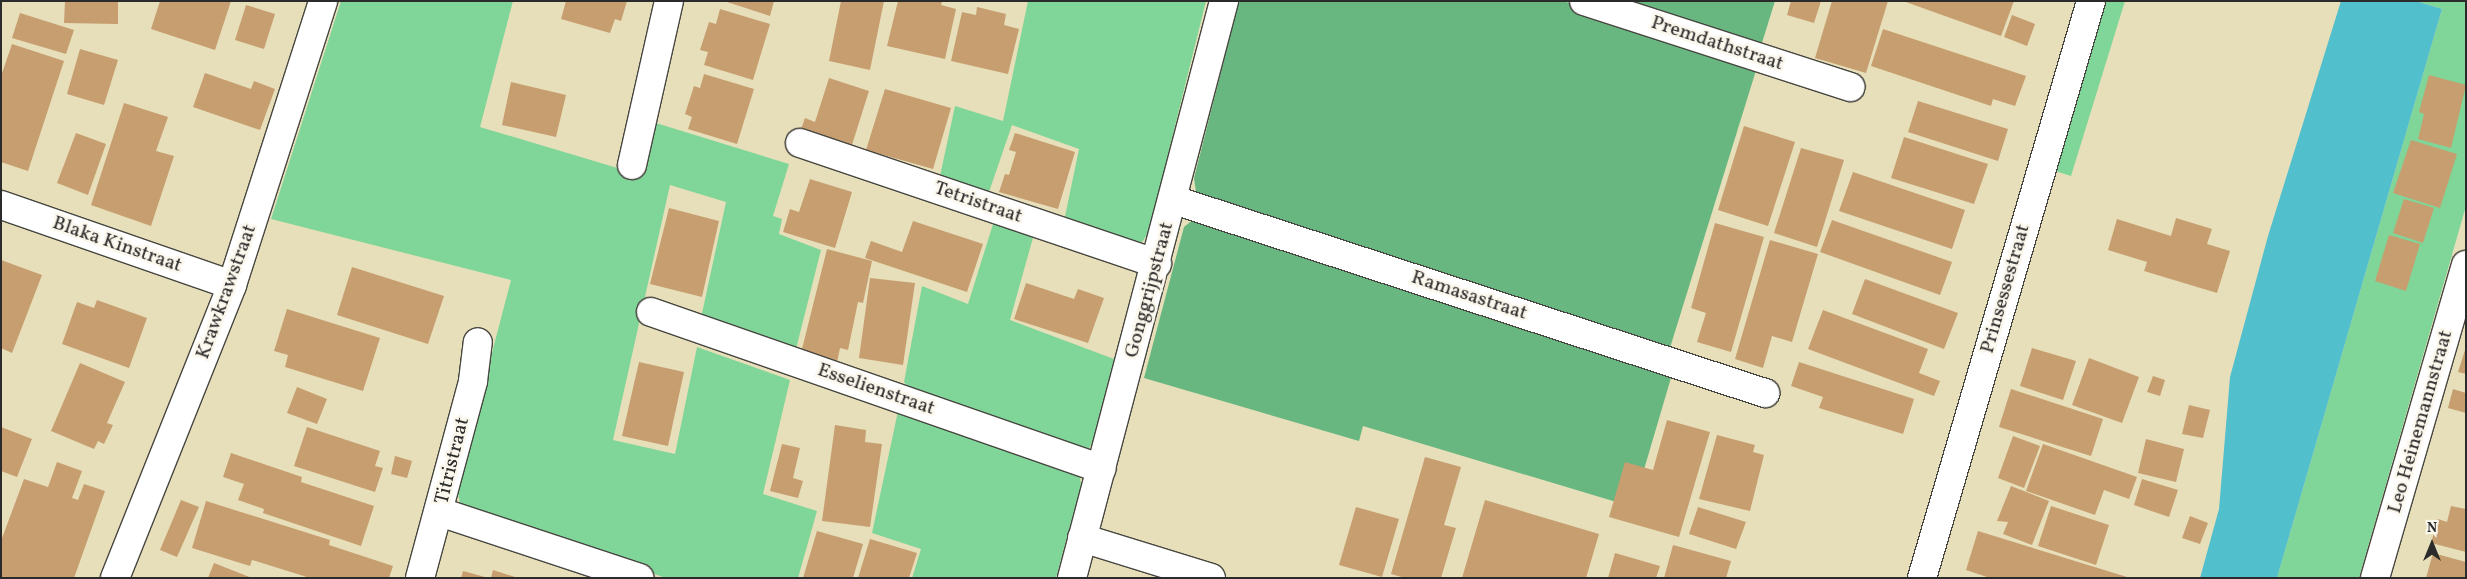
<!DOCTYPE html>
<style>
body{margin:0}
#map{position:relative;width:2467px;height:579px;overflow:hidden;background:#e7dfba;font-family:Vollkorn,serif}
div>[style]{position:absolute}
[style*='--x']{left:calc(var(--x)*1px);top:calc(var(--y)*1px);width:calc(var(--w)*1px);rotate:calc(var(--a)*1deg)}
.green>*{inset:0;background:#80d699}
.forest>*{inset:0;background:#68b781}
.water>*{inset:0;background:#52bfcc}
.building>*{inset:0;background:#c79e6f}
.roads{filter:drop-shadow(1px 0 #474640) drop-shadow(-1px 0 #474640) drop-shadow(0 1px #474640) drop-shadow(0 -1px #474640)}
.minor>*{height:28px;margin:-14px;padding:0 14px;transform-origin:14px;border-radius:14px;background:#fff}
span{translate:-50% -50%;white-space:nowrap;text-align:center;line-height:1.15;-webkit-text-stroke:5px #fbf7ec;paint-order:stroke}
.street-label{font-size:20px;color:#2b2b2b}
.frame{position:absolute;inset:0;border:2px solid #2b2b2b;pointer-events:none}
.north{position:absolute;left:2407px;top:519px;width:50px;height:50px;-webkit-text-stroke:4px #fbf7ec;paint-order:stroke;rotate:0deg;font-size:14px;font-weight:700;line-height:20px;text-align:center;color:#2b2b2b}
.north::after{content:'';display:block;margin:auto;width:18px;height:22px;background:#2b2b2b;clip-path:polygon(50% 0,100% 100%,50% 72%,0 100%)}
</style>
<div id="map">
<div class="green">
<div style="clip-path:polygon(341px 1px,513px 1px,480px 127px,641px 175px,656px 123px,789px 164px,773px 216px,782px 219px,779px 234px,821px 250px,796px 349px,701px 318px,726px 202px,670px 185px,613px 440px,675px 454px,697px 347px,790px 380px,763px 494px,817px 511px,798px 578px,666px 578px,466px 510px,460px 504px,457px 487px,511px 280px,271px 219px)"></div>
<div style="clip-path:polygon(1028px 1px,1206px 1px,1149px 231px,1143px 241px,1135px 245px,1063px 226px,1079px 149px,1012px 125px,989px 192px,940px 176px,955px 106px,1003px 121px)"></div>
<div style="clip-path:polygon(2105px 1px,2125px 1px,2071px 176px,2055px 171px)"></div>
<div style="clip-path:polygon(2416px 1px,2466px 1px,2466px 206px,2359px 578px,2277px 578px,2442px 9px)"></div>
<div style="clip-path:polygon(994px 221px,1034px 234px,1010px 320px,1114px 359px,1093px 441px,1087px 452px,911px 391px,904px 382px,922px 286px,968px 304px)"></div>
<div style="clip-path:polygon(898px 411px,1072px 470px,1080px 477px,1081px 485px,1056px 578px,912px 578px,921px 549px,872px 533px)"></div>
</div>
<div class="forest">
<div style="clip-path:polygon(1239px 1px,1563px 1px,1758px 64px,1669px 351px,1206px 203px,1196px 192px,1194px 178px)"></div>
<div style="clip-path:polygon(1622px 1px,1775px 1px,1761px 46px)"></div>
<div style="clip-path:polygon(1194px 219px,1673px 371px,1633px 507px,1363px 426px,1359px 441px,1144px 378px,1184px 227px)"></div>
</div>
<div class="water">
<div style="clip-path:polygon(2341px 1px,2416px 1px,2442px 9px,2277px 578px,2200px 578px,2219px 509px,2230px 377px,2268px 236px)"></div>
</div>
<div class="building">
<div style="clip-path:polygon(65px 1px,118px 1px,118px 24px,64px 23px)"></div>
<div style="clip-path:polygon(160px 1px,231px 1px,215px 50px,151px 29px)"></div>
<div style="clip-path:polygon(566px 1px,627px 1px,621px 21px,615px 19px,610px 33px,561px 19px)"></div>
<div style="clip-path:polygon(724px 1px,774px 1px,770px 16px)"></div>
<div style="clip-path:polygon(841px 1px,884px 1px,870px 70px,829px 61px)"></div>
<div style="clip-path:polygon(898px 1px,942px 1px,941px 5px,956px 9px,945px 59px,887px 46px)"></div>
<div style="clip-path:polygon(1791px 1px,1821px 1px,1814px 23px,1787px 15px)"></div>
<div style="clip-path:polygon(1832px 1px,1888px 1px,1866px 73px,1815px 58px)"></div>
<div style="clip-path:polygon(1903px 1px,2014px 1px,2001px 36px)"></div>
<div style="clip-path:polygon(246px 5px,275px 14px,264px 49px,235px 40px)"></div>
<div style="clip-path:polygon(977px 7px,1006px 14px,1004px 25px,1019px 29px,1008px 74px,951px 61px,962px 12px,976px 15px)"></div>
<div style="clip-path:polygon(720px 9px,770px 24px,753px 80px,704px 65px,708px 52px,700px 50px,709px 22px,716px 24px)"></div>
<div style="clip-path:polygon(20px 13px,74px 30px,66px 54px,12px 38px)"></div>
<div style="clip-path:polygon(2012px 15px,2035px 24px,2027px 46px,2004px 37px)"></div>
<div style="clip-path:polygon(1883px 29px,2026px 76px,2015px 106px,1993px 99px,1991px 106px,1871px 66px)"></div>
<div style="clip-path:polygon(12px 44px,64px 61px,28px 171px,1px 162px,1px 76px)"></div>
<div style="clip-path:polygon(80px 49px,118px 60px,104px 105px,67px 94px)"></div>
<div style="clip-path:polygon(205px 73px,251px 89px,254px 81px,275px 89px,260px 130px,193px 107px)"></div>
<div style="clip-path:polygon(704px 74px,754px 89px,737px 144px,688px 129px,692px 117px,685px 114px,694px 86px,700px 88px)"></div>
<div style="clip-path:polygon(2429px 75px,2466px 85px,2451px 148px,2418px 139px,2424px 114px,2419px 112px)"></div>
<div style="clip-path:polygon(829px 78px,869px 91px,851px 148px,800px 132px,805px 118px,815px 122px)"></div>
<div style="clip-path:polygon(511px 82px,566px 95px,556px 137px,502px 125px)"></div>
<div style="clip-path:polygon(885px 89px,951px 108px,933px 169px,866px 150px)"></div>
<div style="clip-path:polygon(1918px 101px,2008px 129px,1998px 161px,1908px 132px)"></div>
<div style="clip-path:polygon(124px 103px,168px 117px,156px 151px,174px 156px,151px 226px,91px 205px)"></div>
<div style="clip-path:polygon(1744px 126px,1795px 142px,1768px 226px,1718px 210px)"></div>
<div style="clip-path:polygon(76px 133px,106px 144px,88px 195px,57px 183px)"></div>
<div style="clip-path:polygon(1015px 133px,1075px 152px,1058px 209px,999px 192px,1005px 174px,1009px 175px,1016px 152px,1009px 150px)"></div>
<div style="clip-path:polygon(1904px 137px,1988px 164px,1974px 204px,1891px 178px)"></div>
<div style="clip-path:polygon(2411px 140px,2457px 154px,2440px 208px,2393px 193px)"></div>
<div style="clip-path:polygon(1801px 148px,1844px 160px,1817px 247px,1774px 233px)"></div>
<div style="clip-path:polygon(1853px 172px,1965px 210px,1952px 249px,1839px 211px)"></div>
<div style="clip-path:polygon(810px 179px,852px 192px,835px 248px,783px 232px,790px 209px,799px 212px)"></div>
<div style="clip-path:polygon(2404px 199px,2434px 208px,2423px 243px,2393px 233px)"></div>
<div style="clip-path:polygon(669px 208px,719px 221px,702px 297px,650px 284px)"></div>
<div style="clip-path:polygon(2176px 218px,2212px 229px,2207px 244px,2230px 251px,2217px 293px,2144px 271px,2147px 262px,2108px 250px,2117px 219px,2171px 236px)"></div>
<div style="clip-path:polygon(1832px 220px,1952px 262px,1940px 295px,1820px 252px)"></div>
<div style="clip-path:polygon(913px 221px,983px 244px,967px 292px,865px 258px,871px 241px,902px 252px)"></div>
<div style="clip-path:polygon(1715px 223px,1764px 237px,1731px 352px,1697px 342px,1706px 313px,1691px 308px)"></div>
<div style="clip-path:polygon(2389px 235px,2420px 244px,2406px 291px,2375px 281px)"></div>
<div style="clip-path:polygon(1770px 240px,1818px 254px,1792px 342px,1772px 336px,1763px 368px,1735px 359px)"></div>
<div style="clip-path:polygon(827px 249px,872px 261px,863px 303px,858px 302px,848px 350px,840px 348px,836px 367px,800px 357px)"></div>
<div style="clip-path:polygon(1px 260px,42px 275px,12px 353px,1px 348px)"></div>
<div style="clip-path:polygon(352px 267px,444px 296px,428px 344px,337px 315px)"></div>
<div style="clip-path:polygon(870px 278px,915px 283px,903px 365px,859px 358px)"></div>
<div style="clip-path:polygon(1865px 279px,1958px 313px,1944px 349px,1852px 314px)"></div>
<div style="clip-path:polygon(1026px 283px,1074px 299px,1078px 289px,1104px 298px,1088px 343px,1014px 319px)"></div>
<div style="clip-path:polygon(97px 300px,147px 318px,129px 368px,62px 344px,77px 302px,94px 308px)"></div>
<div style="clip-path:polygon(287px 309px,380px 338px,363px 391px,285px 367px,288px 355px,274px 351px)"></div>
<div style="clip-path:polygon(1823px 310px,1928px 349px,1919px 373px,1940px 381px,1934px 396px,1808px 349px)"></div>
<div style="clip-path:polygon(2032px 348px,2076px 361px,2063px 400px,2020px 386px)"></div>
<div style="clip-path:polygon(2465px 350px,2466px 350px,2466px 374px,2458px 372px)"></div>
<div style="clip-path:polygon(2089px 358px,2139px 377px,2122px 423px,2072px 405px)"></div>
<div style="clip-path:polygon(639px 362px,684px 372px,668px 446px,622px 436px)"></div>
<div style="clip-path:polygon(1799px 362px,1914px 399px,1903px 434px,1819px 408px,1823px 397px,1791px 386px)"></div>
<div style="clip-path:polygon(80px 363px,125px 382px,107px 423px,113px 425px,104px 444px,98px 441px,94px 449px,51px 431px)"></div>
<div style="clip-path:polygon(2153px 376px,2165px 380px,2160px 396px,2147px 392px)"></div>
<div style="clip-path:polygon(297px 387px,327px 399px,317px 424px,287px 413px)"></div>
<div style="clip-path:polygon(2011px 389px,2103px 419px,2091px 456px,1999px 427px)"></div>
<div style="clip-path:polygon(2453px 389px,2466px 393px,2466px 413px,2448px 408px)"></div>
<div style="clip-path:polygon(2189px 405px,2210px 410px,2203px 438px,2182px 434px)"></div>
<div style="clip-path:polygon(1667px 420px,1710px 432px,1679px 537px,1609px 517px,1625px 462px,1653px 470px)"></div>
<div style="clip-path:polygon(835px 425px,866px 430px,865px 442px,882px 444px,870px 527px,822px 521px)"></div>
<div style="clip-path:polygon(1px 427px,32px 439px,17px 477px,1px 471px)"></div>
<div style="clip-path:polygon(307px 427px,380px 451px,375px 466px,383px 468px,375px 492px,294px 466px)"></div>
<div style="clip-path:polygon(1717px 435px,1755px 445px,1753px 452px,1764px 455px,1750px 511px,1699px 499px)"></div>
<div style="clip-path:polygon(2013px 436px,2040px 446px,2024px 488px,1998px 478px)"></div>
<div style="clip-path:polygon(2146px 439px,2184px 449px,2176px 482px,2138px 473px)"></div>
<div style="clip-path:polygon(782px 444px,800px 448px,793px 478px,803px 481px,798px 498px,770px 491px)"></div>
<div style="clip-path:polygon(2043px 444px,2137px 477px,2129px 499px,2104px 490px,2095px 515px,2026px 491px)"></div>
<div style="clip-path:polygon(231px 453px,302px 477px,301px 482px,374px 506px,361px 546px,263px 513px,264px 509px,238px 500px,244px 484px,223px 477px)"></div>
<div style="clip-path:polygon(395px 456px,412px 461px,407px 478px,391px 474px)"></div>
<div style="clip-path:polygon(1425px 457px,1461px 467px,1444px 525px,1456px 528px,1441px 578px,1405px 578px,1391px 574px)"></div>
<div style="clip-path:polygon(57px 462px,82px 471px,72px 498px,78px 500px,84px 484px,105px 491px,74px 578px,1px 578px,1px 541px,24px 479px,48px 487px)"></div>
<div style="clip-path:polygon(2142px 479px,2178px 490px,2169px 517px,2134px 505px)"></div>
<div style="clip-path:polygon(2011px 486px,2049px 501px,2032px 545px,2003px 534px,2008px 522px,1997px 521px)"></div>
<div style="clip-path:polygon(181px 500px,199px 507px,177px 557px,160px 550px)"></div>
<div style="clip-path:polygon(1485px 500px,1599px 534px,1586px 578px,1462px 578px)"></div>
<div style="clip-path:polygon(206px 501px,330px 540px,329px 545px,393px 566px,389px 578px,310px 578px,252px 560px,250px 566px,192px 548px)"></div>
<div style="clip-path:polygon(2051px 506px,2109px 525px,2096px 565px,2038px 546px)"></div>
<div style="clip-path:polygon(2451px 506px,2466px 509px,2466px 552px,2431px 543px,2438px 519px,2447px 522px)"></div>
<div style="clip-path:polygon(1356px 507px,1399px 519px,1382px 577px,1339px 565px)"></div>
<div style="clip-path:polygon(1698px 507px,1746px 522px,1736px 549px,1689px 534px)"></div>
<div style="clip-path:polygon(2190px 516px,2208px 523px,2200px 544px,2182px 538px)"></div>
<div style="clip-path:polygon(817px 531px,863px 544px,853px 578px,803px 578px)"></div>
<div style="clip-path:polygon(1978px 531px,2127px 577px,2127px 578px,1990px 578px,1966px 570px)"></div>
<div style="clip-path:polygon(870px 539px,917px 553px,909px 578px,858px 578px)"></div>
<div style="clip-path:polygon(1673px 545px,1731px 561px,1726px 578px,1664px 578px)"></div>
<div style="clip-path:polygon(1615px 553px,1660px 566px,1656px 578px,1608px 578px)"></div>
<div style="clip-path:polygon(2433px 553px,2466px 562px,2466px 578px,2426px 578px)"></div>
<div style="clip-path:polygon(214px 563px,252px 578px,208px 578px)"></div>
<div style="clip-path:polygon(493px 570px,515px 577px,515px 578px,491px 578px)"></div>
<div style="clip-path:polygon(463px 571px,485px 577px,485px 578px,461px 578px)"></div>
</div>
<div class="roads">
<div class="minor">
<div style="--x:1584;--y:1;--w:280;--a:17.9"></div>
<div style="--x:800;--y:143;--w:377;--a:18.7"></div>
<div style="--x:632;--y:165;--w:168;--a:-77.3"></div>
<div style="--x:1174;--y:200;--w:622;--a:18.09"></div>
<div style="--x:1;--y:205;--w:244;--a:19.1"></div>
<div style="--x:651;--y:312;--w:477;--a:19.2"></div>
<div style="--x:440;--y:512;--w:210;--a:18.3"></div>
<div style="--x:1082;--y:538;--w:135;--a:17.2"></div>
<div style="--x:115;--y:578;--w:315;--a:-68.2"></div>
<div style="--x:232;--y:285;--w:298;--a:-72.2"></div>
<div style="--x:420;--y:578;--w:204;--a:-74.9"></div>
<div style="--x:473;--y:381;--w:39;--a:-83"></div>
<div style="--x:1072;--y:578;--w:597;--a:-75.24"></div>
<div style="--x:1922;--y:578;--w:601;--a:-73.67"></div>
<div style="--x:2375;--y:578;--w:326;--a:-73.8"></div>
</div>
</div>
<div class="street-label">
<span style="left:1717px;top:44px;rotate:18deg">Premdathstraat</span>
<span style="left:978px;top:203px;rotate:19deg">Tetristraat</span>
<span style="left:117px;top:245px;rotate:19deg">Blaka Kinstraat</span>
<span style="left:2006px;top:289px;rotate:-74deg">Prinsessestraat</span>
<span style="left:1150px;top:290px;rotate:-75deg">Gonggrijpstraat</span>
<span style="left:227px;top:292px;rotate:-70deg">Krawkrawstraat</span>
<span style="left:1469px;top:296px;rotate:18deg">Ramasastraat</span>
<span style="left:876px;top:390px;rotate:19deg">Esselienstraat</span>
<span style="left:2421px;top:422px;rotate:-74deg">Leo Heinemannstraat</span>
<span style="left:453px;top:461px;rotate:-76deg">Titristraat</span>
</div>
<div class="frame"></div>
<div class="north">N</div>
</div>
